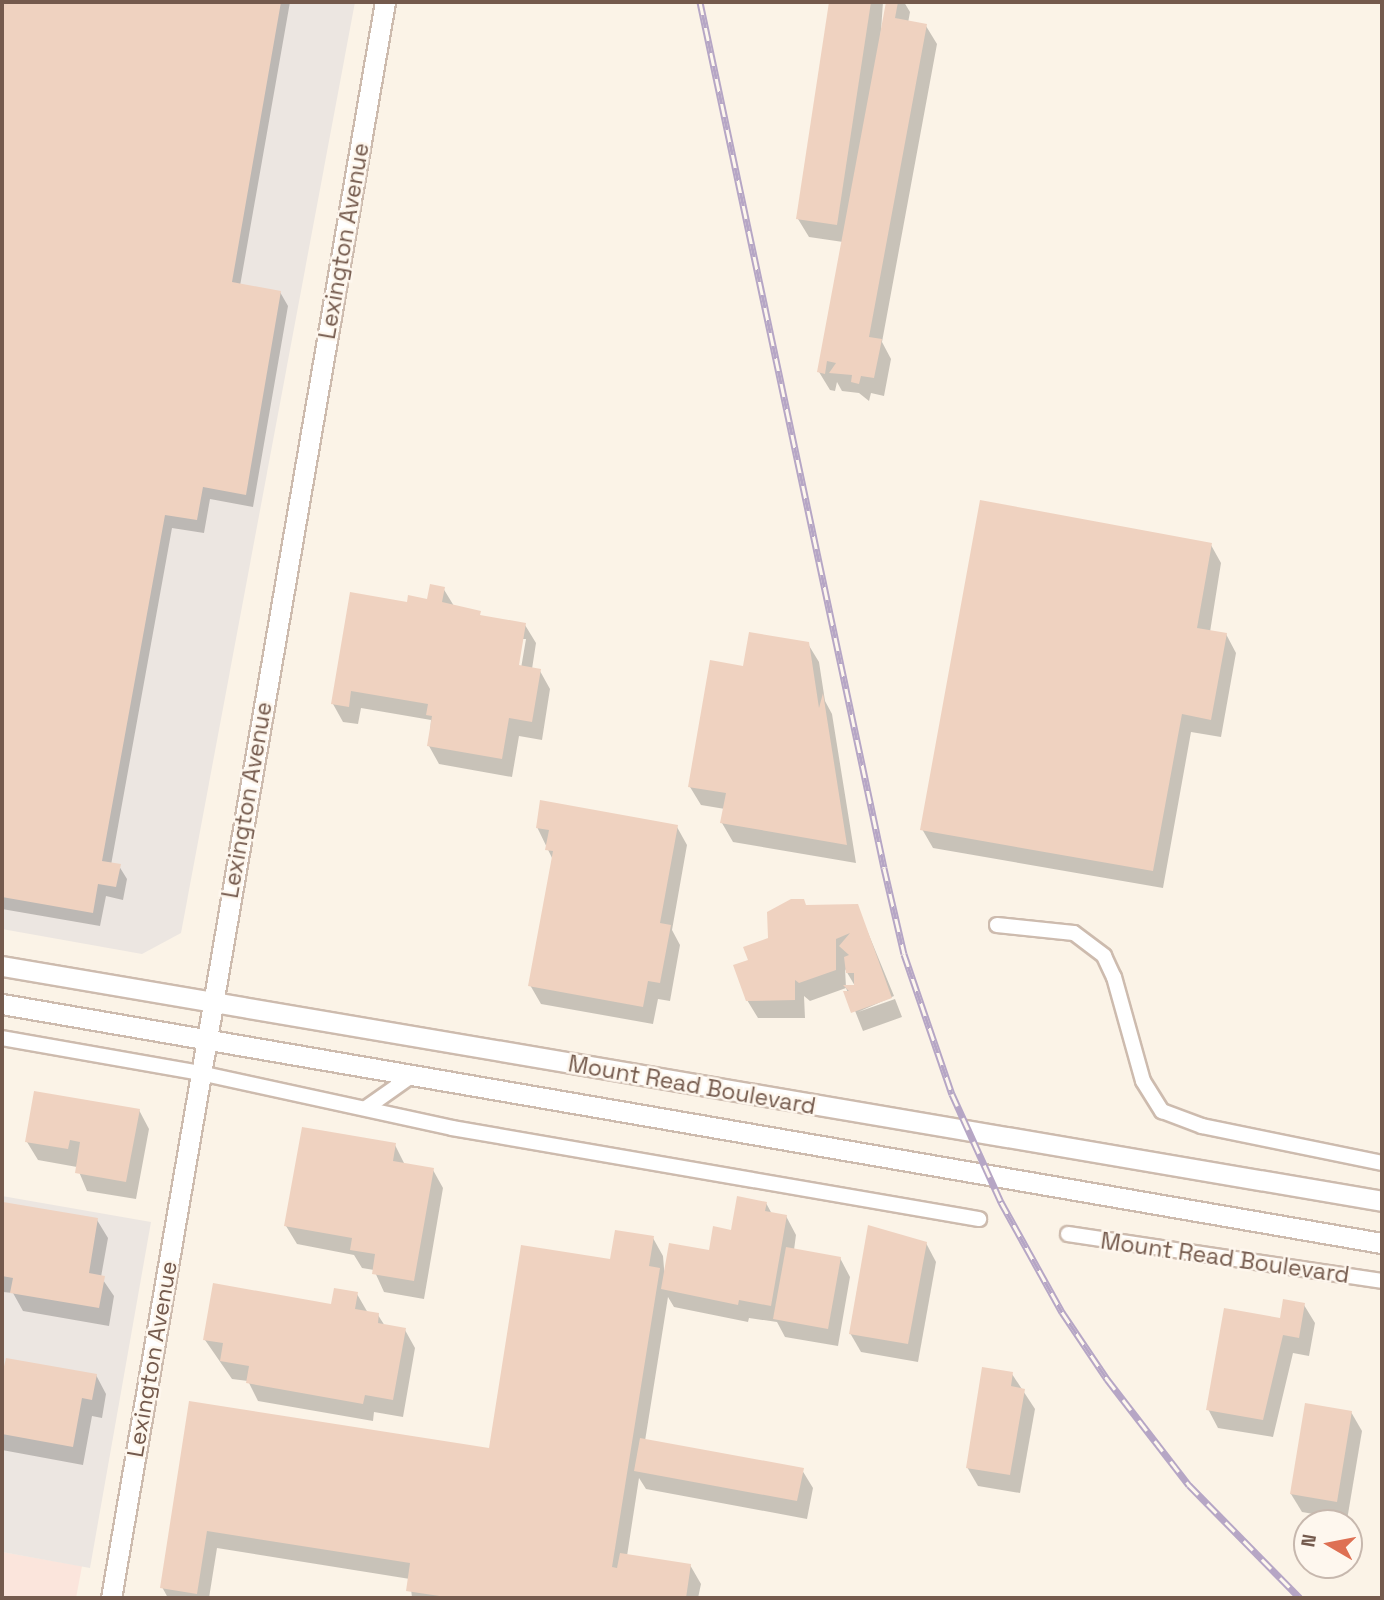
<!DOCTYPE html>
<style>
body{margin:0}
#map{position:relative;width:1384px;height:1600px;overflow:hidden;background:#fbf3e7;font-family:"Space Grotesk",sans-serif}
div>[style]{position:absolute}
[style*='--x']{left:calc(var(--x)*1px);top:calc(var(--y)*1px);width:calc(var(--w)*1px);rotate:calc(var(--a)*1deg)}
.commercial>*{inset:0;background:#fbe5dc}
.industrial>*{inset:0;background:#ece6e1}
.shadow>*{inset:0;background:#0003}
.building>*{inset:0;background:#efd2c0}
.roads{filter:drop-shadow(2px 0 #cdbbae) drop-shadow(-2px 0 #cdbbae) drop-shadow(0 2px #cdbbae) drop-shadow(0 -2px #cdbbae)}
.street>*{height:14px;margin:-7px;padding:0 7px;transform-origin:7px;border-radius:7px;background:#fff}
.secondary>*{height:19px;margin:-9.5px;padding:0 9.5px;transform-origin:9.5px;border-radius:9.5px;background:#fff}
.rail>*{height:7px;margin-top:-3.5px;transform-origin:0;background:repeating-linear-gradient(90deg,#fef7ee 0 13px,#b6a6c5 0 26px);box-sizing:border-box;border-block:2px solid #b6a6c5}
span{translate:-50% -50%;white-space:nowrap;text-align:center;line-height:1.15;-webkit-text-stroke:5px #fef7ee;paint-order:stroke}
.street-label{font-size:23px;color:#745a4d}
.frame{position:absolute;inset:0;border:4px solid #745a4d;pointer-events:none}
.north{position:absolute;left:1293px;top:1509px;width:70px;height:70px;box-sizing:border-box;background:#fef7ee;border:2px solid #c7b8ae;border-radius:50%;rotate:280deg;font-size:19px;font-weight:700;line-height:28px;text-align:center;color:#745a4d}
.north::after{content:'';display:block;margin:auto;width:24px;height:32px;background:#de7053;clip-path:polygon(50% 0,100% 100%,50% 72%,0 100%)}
</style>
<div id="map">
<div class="commercial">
<div style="clip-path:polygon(2px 1552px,82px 1566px,76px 1598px,2px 1598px)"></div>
</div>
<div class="industrial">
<div style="clip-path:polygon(2px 2px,355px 2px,181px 933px,142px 954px,2px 929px)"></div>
<div style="clip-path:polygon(2px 1196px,151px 1222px,90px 1568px,2px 1552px)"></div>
</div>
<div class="shadow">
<div style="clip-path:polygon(2px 2px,290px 2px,240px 286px,280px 292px,288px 306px,253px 507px,210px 499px,204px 533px,172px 528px,111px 865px,119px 866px,127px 879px,123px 900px,106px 896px,100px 926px,2px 909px)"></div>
<div style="clip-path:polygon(831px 2px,883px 2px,880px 45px,888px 2px,904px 2px,910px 12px,908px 23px,926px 26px,937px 44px,882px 342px,891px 359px,884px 396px,871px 393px,869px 401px,859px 393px,842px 391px,837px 382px,835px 391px,830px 390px,819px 372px,843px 242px,809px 237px,798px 219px)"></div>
<div style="clip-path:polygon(1211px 545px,1221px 563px,1210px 632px,1226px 634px,1236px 653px,1221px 737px,1191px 732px,1163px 888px,933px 848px,922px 829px)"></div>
<div style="clip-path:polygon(evenodd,443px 588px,454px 606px,482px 617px,525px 625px,536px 643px,532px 669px,540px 671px,550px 689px,542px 740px,519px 736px,512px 777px,439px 764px,429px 746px,431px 720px,361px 708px,358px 724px,343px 722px,333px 704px,408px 604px,428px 601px,443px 588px,522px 639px,526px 639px,520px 674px,516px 674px,522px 639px)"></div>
<div style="clip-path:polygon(808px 644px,819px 662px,825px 701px,832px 714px,856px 863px,733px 842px,722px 823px,725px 809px,701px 805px,690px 787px,745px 668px)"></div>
<div style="clip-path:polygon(537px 827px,677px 827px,687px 845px,672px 930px,680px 945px,670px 1001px,658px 999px,653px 1024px,541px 1004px,530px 985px,553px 860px)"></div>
<div style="clip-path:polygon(evenodd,857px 906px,894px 996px,858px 1012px,895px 999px,902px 1017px,863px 1031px,846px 988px,810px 1001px,804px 996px,805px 1018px,758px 1018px,747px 1000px,750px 961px,807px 907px,857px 906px,845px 969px,855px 986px,846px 987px,845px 969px)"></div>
<div style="clip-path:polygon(139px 1110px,149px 1129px,136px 1199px,87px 1191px,77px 1167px,38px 1160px,27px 1142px)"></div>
<div style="clip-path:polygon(395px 1145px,405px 1165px,433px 1170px,443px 1188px,424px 1299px,384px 1292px,374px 1270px,362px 1268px,354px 1255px,297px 1244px,286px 1226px)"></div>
<div style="clip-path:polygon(766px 1203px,772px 1214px,786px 1216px,796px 1235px,794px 1250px,840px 1258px,850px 1277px,838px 1346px,785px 1337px,777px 1322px,749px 1318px,748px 1322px,674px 1307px,668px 1297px,645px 1441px,802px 1470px,813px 1488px,807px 1519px,646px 1489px,639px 1478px,627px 1556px,690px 1565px,701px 1584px,698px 1598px,412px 1598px,410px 1579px,217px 1548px,209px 1598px,168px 1598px,162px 1587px,191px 1403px,490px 1450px,612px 1261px,653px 1238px,663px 1256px,665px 1280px,710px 1252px)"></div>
<div style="clip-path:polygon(5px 1204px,97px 1220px,108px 1238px,101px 1277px,114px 1296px,109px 1326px,23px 1311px,13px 1293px,3px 1292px)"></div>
<div style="clip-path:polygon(926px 1243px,936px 1262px,918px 1362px,861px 1352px,850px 1333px)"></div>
<div style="clip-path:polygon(357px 1294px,368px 1313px,378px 1315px,385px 1326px,405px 1330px,415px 1348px,403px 1417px,374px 1412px,373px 1421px,258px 1401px,248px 1381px,232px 1379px,205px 1340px,332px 1306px)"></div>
<div style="clip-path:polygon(1304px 1305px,1315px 1323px,1309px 1356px,1293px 1353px,1273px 1437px,1218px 1428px,1208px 1409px,1281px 1320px)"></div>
<div style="clip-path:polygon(1012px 1374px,1035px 1409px,1020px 1493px,978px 1486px,967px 1467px)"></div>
<div style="clip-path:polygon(96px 1375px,106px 1394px,102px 1418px,92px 1416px,83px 1465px,2px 1450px,2px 1377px)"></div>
<div style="clip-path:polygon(1351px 1412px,1362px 1431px,1347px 1520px,1302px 1512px,1291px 1494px)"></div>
</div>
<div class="building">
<div style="clip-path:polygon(2px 2px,281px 2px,232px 282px,281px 291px,246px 495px,203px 487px,197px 520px,165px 515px,102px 861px,121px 864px,116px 887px,98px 884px,93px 913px,2px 897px)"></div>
<div style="clip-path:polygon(829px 2px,871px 2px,837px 225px,796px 219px)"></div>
<div style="clip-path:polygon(886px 2px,898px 2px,895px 18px,927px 24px,869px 337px,882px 339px,874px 378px,861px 376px,859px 384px,851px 382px,852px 375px,829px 373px,836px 363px,827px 361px,825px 374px,817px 372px)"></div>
<div style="clip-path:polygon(980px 500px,1212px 543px,1197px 628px,1227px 633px,1211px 720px,1182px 714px,1153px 871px,920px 830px)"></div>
<div style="clip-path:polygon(430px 584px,445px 587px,442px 602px,481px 611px,480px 615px,526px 623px,519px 665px,541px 669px,532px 722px,509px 718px,502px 759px,427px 746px,432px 716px,426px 715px,428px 704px,351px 691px,349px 707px,331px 704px,350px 592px,407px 602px,408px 595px,427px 599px)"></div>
<div style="clip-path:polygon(749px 632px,809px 642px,819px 708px,823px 693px,847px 845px,720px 823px,726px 793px,688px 787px,710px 660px,743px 666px)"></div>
<div style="clip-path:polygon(540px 800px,678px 825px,660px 923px,671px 925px,660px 983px,648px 981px,643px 1007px,528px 986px,553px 851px,545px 850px,549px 830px,536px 828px)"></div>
<div style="clip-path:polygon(791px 899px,804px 899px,806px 905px,858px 904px,892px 998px,851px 1013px,843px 991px,849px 991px,843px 985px,854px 985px,854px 973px,846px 973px,844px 957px,849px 955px,839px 946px,850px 933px,836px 939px,836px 970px,799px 983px,795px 980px,795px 1000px,746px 1001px,733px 965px,748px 960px,743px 947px,768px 938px,767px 912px)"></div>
<div style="clip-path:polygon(34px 1091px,140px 1109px,126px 1182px,75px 1173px,80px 1142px,70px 1140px,68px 1149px,25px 1142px)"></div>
<div style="clip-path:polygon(302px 1127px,396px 1143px,393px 1161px,434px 1168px,414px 1281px,372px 1274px,375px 1254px,350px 1250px,352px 1238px,284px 1226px)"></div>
<div style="clip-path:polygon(737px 1196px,767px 1202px,765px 1211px,787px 1215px,771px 1306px,739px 1300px,738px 1305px,661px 1289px,669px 1243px,709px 1250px,713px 1226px,731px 1230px)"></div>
<div style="clip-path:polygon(3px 1202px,98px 1218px,89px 1273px,105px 1276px,99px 1308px,10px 1293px,13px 1278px,2px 1276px)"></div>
<div style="clip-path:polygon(868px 1225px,927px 1242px,908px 1344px,849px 1334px)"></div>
<div style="clip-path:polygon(615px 1230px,654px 1236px,649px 1266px,660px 1268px,612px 1567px,617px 1568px,620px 1553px,691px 1564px,686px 1598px,453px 1598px,406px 1591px,410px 1563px,207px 1531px,197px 1594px,160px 1588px,189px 1401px,489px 1448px,521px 1245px,610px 1259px)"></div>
<div style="clip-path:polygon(786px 1247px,841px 1257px,828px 1329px,773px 1319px)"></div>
<div style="clip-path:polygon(213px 1283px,331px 1304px,334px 1288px,358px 1292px,355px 1309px,379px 1313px,378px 1323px,406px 1328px,393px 1400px,365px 1395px,363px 1404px,246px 1383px,249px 1366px,220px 1361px,223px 1343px,203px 1340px)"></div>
<div style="clip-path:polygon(1283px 1299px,1305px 1303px,1299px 1338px,1283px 1335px,1263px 1420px,1206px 1410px,1224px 1308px,1280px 1318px)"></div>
<div style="clip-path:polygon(6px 1358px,97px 1374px,92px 1400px,82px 1398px,73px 1447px,2px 1434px,2px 1375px)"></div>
<div style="clip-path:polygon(982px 1367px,1013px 1372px,1011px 1386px,1025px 1389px,1010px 1475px,966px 1468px)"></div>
<div style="clip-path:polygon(1305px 1403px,1352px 1411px,1337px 1502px,1290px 1494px)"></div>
<div style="clip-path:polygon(640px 1438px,804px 1468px,797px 1501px,634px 1471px)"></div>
</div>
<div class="roads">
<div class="street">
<div style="--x:997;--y:925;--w:77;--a:5.9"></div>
<div style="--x:1074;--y:933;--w:38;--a:37"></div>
<div style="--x:1104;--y:956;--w:23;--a:65"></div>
<div style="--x:1114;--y:977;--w:108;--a:74.4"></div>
<div style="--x:1143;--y:1081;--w:36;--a:58"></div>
<div style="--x:1162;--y:1111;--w:43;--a:20.6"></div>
<div style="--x:1202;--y:1126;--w:184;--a:11.6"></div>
<div style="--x:2;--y:1038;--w:201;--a:10"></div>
<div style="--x:200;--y:1073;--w:258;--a:12.3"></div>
<div style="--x:452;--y:1128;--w:535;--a:9.8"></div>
<div style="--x:366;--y:1108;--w:54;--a:-35.2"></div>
<div style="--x:1068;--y:1234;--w:317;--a:8.5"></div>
</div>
<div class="secondary">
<div style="--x:2;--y:966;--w:1400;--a:9.66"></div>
<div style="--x:2;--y:1004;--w:1401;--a:9.83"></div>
<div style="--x:111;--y:1598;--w:1619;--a:-80.26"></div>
</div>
</div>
<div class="rail">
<div style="--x:700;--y:2;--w:885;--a:78"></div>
<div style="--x:884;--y:868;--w:88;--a:76.9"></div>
<div style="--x:904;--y:954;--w:148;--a:71.1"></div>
<div style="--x:952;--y:1094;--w:119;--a:65.6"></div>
<div style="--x:1001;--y:1202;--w:126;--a:61"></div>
<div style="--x:1062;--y:1312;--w:81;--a:56.1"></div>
<div style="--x:1107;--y:1379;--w:134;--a:52.3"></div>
<div style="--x:1189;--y:1485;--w:158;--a:45.5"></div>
</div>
<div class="street-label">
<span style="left:344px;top:241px;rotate:-80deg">Lexington Avenue</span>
<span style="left:247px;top:800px;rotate:-80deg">Lexington Avenue</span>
<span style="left:692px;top:1085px;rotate:10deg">Mount Read Boulevard</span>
<span style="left:1225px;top:1258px;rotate:8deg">Mount Read Boulevard</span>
<span style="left:152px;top:1359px;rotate:-80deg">Lexington Avenue</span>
</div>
<div class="frame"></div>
<div class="north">N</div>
</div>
